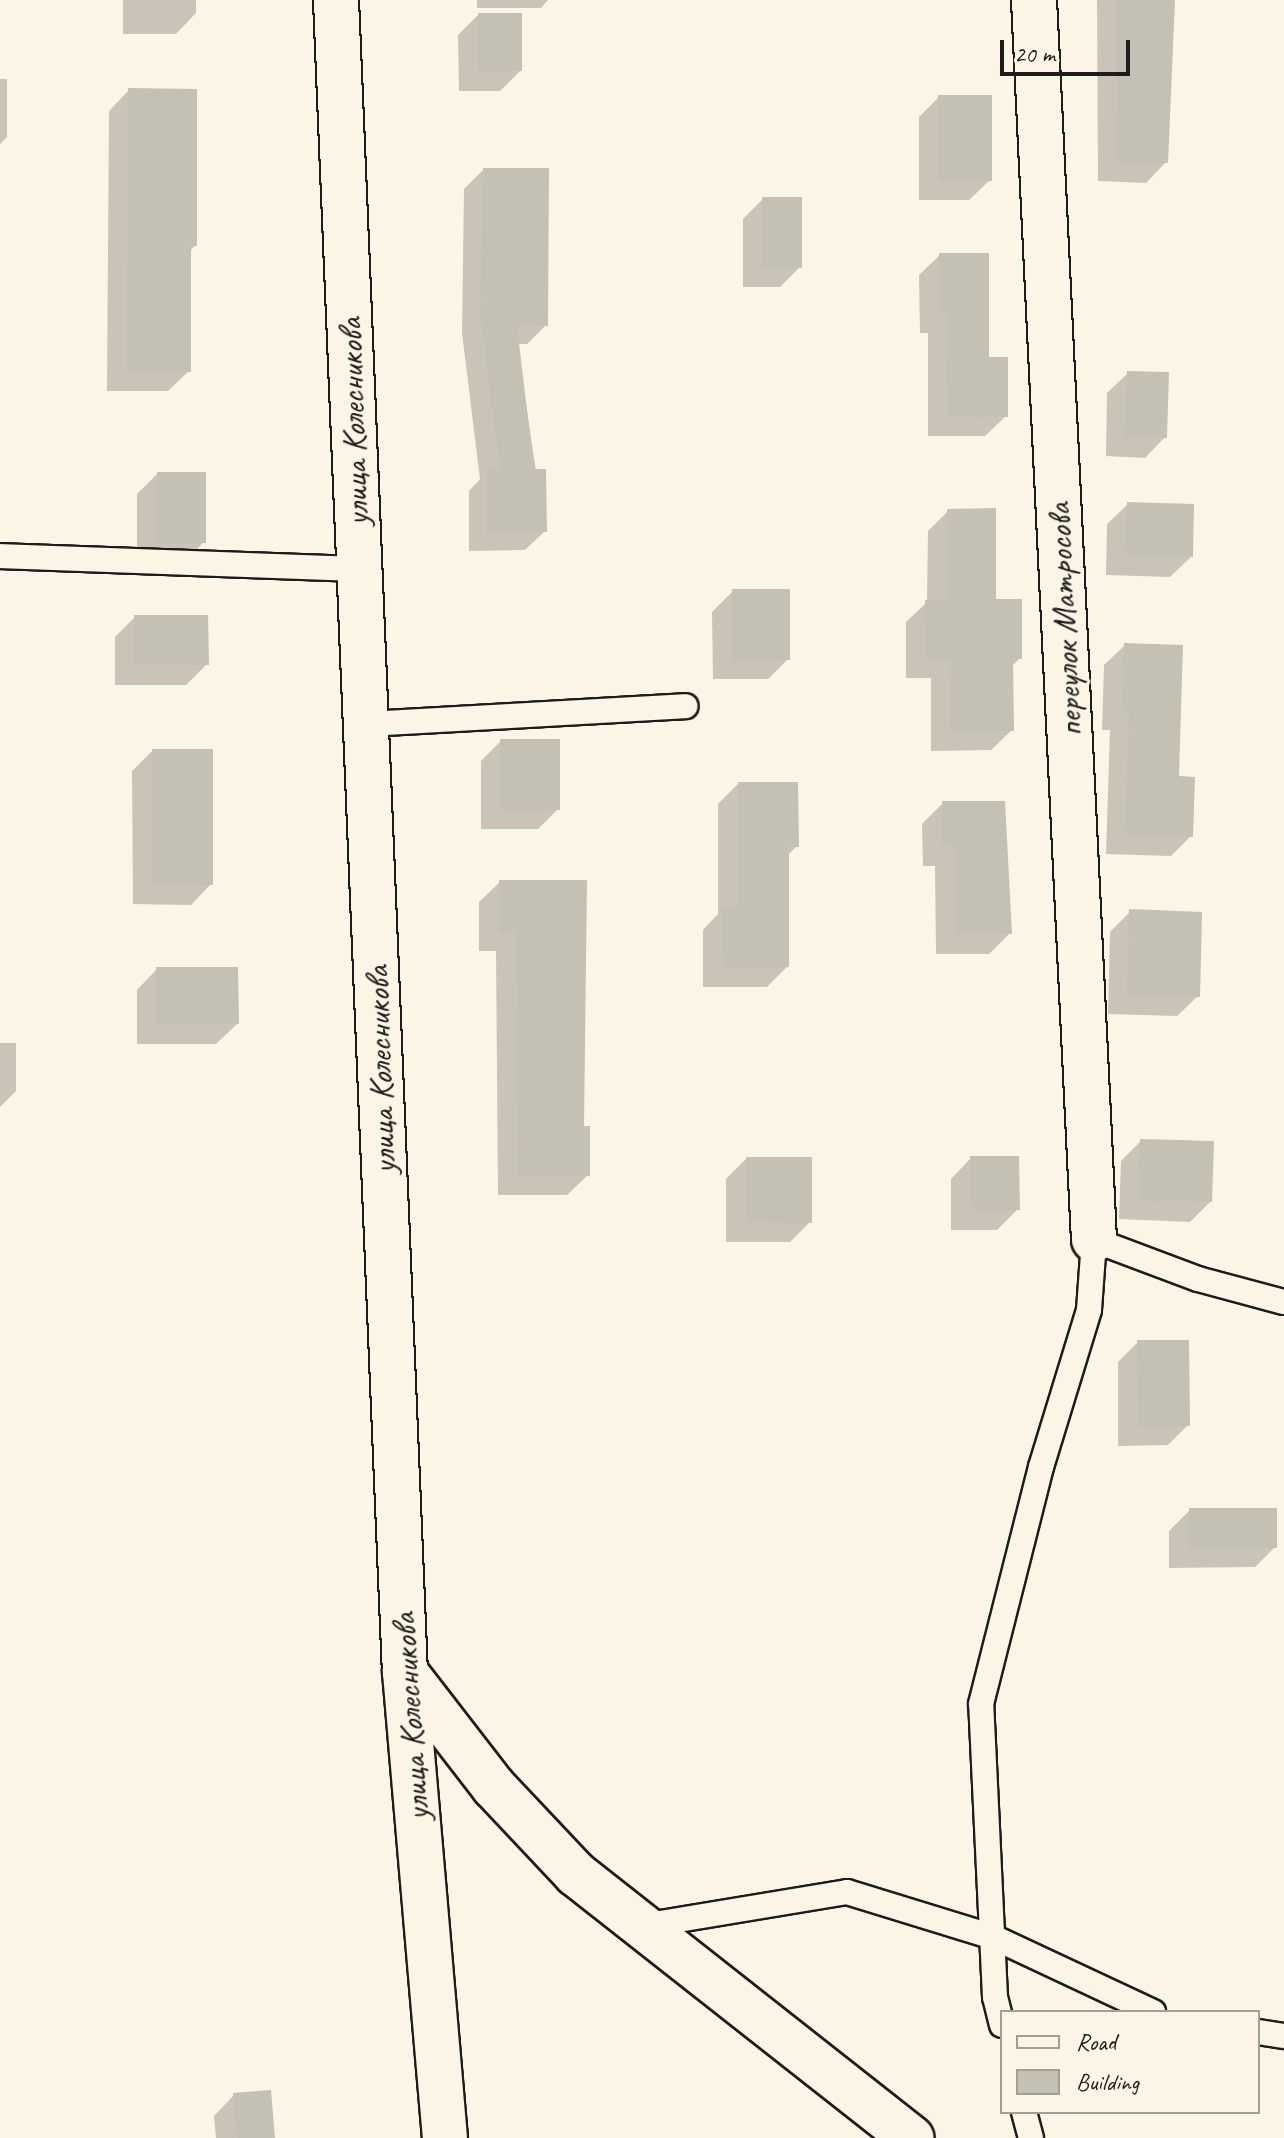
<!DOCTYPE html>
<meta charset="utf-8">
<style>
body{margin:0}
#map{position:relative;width:1284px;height:2138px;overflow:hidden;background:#fcf5e5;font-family:Caveat,sans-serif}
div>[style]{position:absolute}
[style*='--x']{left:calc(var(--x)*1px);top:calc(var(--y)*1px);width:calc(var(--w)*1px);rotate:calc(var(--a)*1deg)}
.shadow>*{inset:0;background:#0003}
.building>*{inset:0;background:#c4c0b3}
.roads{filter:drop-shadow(2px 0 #1c1c1c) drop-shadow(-2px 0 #1c1c1c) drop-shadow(0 2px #1c1c1c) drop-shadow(0 -2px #1c1c1c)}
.lane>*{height:24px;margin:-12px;padding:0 12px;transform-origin:12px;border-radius:12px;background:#fcf5e5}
.street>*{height:44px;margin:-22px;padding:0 22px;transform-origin:22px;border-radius:22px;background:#fcf5e5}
.secondary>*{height:44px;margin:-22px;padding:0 22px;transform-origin:22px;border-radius:22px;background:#fcf5e5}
span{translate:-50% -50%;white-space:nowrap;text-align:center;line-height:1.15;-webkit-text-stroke:6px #fcf5e5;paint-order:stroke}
.street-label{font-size:34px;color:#1c1c1c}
.legend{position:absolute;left:1000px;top:2010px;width:260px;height:104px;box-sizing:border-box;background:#fcf5e5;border:2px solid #a29e95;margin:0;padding:10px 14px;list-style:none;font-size:24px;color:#1c1c1c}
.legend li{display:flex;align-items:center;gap:16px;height:40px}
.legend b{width:40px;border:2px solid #a29e95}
.scale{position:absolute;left:1000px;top:40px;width:130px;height:36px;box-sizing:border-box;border:4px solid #1c1c1c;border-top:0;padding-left:10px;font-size:24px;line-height:28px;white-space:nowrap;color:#1c1c1c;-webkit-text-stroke:6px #fcf5e5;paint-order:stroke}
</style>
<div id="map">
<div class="shadow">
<div style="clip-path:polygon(123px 0,196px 0,196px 13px,176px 34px,123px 34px)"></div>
<div style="clip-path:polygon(477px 0,548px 0,541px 8px,477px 8px)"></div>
<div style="clip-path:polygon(1097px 0,1173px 0,1166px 162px,1146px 183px,1098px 181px)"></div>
<div style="clip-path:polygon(478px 15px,520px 71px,500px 91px,459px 91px,458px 35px)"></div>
<div style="clip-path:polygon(0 79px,7px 79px,7px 137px,0 144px)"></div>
<div style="clip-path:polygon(129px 90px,195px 246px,189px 252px,189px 371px,168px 391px,107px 391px,109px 111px)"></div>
<div style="clip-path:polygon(939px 97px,990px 180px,969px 200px,919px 200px,919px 117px)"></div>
<div style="clip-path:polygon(483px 170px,546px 325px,527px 344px,517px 344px,545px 531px,525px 550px,469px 551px,469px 491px,480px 479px,462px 333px,464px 189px)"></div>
<div style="clip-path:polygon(763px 199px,800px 267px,780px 287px,743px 287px,743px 219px)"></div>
<div style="clip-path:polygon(940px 255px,987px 359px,1006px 416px,985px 436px,928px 436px,928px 333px,920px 333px,919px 275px)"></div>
<div style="clip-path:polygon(1128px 373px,1165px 437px,1145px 458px,1106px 456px,1107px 393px)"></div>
<div style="clip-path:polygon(157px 474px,204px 542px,184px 562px,137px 562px,137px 494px)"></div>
<div style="clip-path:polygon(1128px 504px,1191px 557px,1170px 577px,1106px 575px,1107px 524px)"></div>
<div style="clip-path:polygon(948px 511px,1020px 658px,1011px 667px,1012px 730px,991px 750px,931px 751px,931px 678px,906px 678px,906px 622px,927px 602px,928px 531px)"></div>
<div style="clip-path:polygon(733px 591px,788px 659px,768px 679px,713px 679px,712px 612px)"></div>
<div style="clip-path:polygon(135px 617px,207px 664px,186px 685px,115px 685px,115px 637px)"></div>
<div style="clip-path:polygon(1125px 645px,1177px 778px,1191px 836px,1171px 856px,1106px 854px,1110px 730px,1102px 730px,1104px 665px)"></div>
<div style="clip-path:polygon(501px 741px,558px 809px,538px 829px,481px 829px,481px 761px)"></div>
<div style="clip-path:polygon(152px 751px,211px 884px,191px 905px,133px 904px,132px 771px)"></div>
<div style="clip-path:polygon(738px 784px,797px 846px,787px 856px,787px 967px,767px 987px,703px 987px,703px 930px,718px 914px,718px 804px)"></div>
<div style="clip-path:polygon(943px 803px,1010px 933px,989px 954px,936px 954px,935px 866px,923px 866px,922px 824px)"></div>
<div style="clip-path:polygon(500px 882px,582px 1128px,588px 1175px,567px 1195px,498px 1195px,496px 951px,479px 951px,479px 902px)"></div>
<div style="clip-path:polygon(1130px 912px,1198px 996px,1177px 1016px,1108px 1014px,1110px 932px)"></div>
<div style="clip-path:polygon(157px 969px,237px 1024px,216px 1044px,137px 1044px,137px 990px)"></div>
<div style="clip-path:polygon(0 1043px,16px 1043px,16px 1091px,0 1107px)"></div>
<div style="clip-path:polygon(1141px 1141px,1210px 1202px,1190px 1222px,1119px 1219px,1121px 1161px)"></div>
<div style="clip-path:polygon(971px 1158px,1018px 1209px,997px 1230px,951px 1230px,951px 1179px)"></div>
<div style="clip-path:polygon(746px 1159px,810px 1222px,790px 1242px,726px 1242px,726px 1179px)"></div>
<div style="clip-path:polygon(1138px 1342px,1188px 1425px,1168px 1445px,1118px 1446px,1118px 1362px)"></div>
<div style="clip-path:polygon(1190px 1510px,1275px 1547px,1255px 1567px,1169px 1568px,1169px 1531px)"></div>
<div style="clip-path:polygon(234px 2095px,273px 2138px,216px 2138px,214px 2116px)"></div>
</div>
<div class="building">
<div style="clip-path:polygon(1116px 0,1175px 0,1168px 163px,1117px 162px)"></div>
<div style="clip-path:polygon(478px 13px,522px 13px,522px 71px,478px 71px)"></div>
<div style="clip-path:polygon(128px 88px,197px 89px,197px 246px,191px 246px,191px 372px,127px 372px)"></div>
<div style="clip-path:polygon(938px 95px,992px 95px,992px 181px,938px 181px)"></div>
<div style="clip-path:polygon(483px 168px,549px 168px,548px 326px,517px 326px,534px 469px,546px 469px,547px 532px,487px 533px,487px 470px,500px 470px,480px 313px)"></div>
<div style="clip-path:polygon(762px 197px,802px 197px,802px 268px,762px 268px)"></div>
<div style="clip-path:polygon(939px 253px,989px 253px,989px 357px,1008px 357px,1008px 417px,948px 416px,947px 314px,939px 314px)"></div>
<div style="clip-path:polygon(1127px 371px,1169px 372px,1167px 438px,1125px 437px)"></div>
<div style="clip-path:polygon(157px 472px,206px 472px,206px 543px,157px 543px)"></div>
<div style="clip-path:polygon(1127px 502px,1194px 504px,1193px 557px,1125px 555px)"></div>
<div style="clip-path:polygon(996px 508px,996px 599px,1022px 599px,1022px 659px,1013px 659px,1014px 731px,950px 731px,951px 659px,926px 659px,925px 600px,947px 600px,947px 509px)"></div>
<div style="clip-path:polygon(732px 589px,790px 589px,790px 660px,732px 660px)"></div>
<div style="clip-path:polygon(134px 615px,208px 615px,209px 665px,134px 665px)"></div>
<div style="clip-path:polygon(1124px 643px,1183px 645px,1179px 776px,1195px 777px,1193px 837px,1125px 834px,1129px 711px,1122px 710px)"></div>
<div style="clip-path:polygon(500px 739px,560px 739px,560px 810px,500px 810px)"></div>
<div style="clip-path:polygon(152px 749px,213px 749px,213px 885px,152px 885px)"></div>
<div style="clip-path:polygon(738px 782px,798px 782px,799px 847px,789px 847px,789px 967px,723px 967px,722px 908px,738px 908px)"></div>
<div style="clip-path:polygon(942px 801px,1005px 801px,1012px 934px,955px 934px,955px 846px,942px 846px)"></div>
<div style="clip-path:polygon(499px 880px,587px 880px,584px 1126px,590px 1126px,590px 1176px,518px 1176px,516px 932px,499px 932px)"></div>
<div style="clip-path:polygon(1129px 909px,1202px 912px,1200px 997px,1127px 994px)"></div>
<div style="clip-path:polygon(156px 967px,238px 967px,239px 1024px,156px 1024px)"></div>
<div style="clip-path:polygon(1140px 1139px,1214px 1141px,1212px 1202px,1139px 1200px)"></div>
<div style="clip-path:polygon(970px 1156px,1019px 1156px,1020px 1210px,971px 1210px)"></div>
<div style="clip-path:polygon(746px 1157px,812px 1157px,812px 1223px,746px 1222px)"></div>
<div style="clip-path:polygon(1137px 1340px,1189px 1340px,1190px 1426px,1138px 1426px)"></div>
<div style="clip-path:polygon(1189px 1508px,1277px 1508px,1277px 1548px,1189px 1548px)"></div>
<div style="clip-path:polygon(271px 2090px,275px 2138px,238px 2138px,233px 2093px)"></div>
</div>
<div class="roads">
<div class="lane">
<div style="--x:0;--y:556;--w:359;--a:2.1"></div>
<div style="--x:366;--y:724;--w:320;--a:-3.2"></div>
<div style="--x:642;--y:1926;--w:208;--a:-9.4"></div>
<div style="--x:847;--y:1892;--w:153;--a:17.1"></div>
<div style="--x:993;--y:1937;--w:177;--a:25.1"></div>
<div style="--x:1002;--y:2025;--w:29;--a:-104"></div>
<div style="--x:995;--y:1997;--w:293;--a:-92.7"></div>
<div style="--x:981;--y:1704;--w:244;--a:-75.8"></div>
<div style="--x:1041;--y:1467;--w:164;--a:-73"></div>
<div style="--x:1089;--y:1310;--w:70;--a:-85.9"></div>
<div style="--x:1094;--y:1240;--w:111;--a:20.6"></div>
<div style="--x:1198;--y:1279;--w:89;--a:15"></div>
<div style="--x:1258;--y:2032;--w:26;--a:9"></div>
<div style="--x:1024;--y:2112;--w:27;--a:75"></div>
</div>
<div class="street">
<div style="--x:1034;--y:0;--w:1241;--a:87.23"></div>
<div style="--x:405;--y:1672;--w:468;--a:85.1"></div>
</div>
<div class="secondary">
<div style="--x:336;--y:0;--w:1673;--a:87.64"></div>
<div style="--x:405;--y:1672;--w:145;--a:52.3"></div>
<div style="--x:494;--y:1787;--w:120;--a:46.7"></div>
<div style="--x:576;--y:1874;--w:427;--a:38.2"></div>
</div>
</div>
<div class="street-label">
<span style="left:353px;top:422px;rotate:-92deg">улица Колесникова</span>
<span style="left:1064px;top:620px;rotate:-93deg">переулок Матросова</span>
<span style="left:380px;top:1070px;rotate:-92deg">улица Колесникова</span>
<span style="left:410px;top:1717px;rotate:-94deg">улица Колесникова</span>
</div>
<ul class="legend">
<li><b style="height:10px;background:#fcf5e5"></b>Road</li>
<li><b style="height:22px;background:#c4c0b3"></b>Building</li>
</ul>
<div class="scale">20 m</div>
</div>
